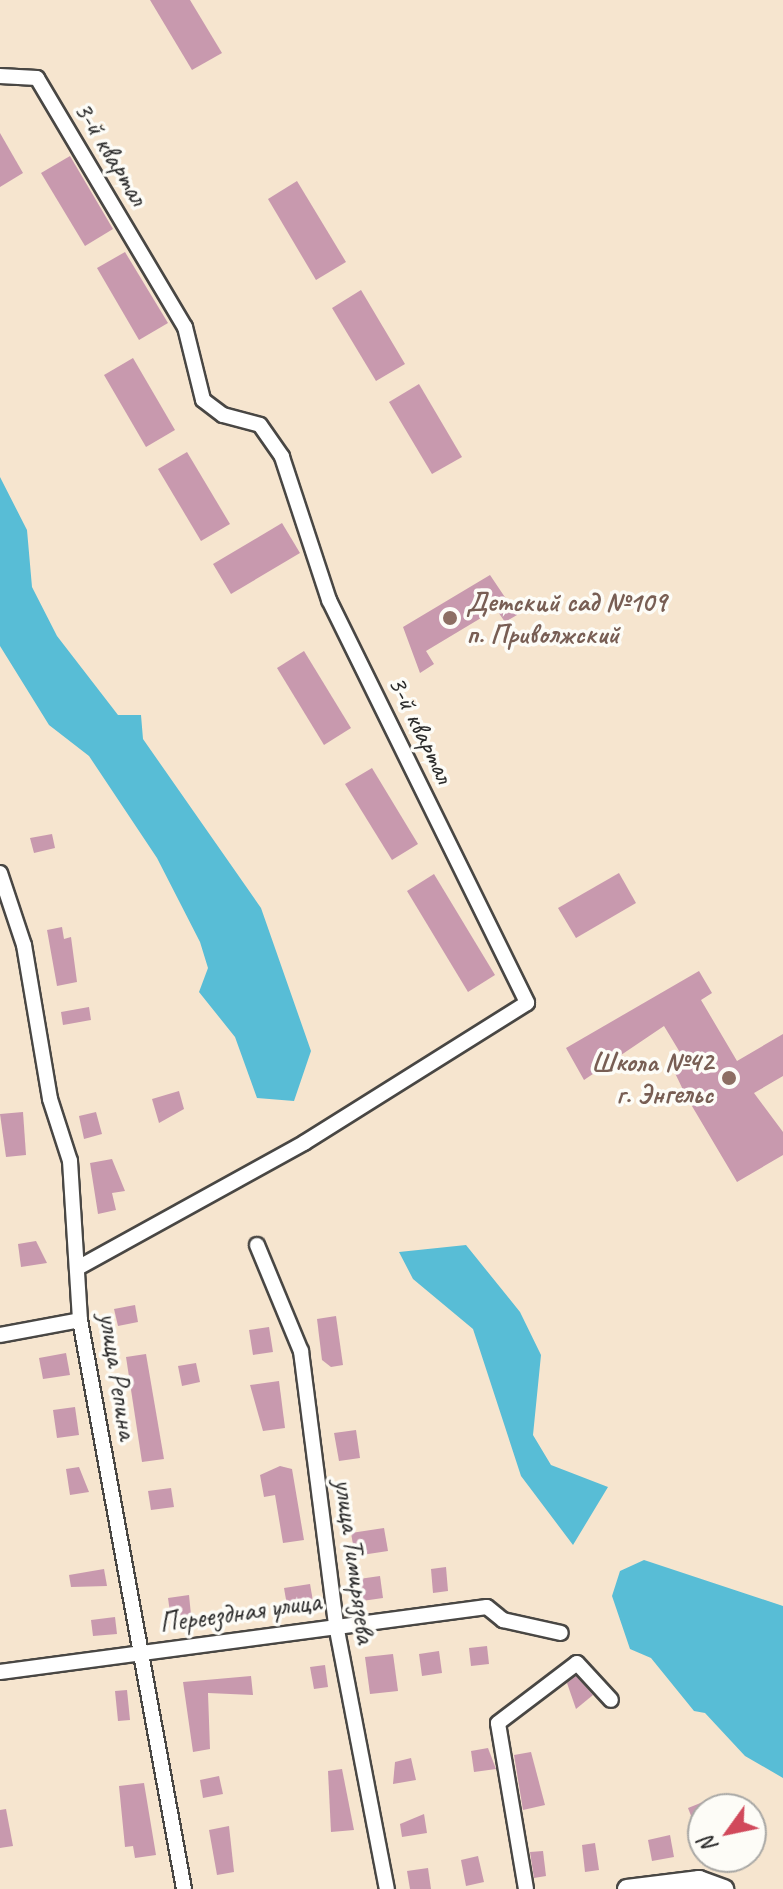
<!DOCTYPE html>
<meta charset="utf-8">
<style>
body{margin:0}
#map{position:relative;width:783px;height:1889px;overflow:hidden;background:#f6e5cf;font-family:Caveat,sans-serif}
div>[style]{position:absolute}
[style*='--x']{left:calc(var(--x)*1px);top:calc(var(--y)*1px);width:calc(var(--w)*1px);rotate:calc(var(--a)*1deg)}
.water>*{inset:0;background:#58bdd6}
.building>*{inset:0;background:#c899ae}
.roads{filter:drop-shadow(2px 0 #494744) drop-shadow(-2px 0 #494744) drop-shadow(0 2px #494744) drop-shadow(0 -2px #494744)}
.minor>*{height:14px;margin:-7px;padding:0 7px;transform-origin:7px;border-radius:7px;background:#fff}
.tertiary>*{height:18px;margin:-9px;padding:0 9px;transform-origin:9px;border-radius:9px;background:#fff}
.dots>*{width:22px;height:22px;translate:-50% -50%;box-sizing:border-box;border:4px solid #fdfcf7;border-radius:50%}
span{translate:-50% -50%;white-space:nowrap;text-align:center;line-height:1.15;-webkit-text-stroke:7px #fdfcf7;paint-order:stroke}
.street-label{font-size:28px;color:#2b2b2b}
.education-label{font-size:28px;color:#785e54;font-weight:700}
.left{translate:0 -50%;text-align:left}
.right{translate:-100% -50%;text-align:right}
.north{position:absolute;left:687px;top:1793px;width:80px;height:80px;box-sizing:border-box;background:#fdfcf7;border:2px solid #a9a8a5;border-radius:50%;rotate:237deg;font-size:22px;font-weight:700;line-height:32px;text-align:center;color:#2b2b2b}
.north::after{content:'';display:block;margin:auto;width:28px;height:36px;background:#d1495b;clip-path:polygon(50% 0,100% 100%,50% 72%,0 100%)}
</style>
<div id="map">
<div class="water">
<div style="clip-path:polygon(0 477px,27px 530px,32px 587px,57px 636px,118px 715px,141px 715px,143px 739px,261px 908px,311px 1051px,294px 1101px,257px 1098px,235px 1037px,199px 992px,208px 968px,200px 942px,157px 858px,89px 756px,49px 725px,0 646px)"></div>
<div style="clip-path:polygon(466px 1245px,520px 1312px,541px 1355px,533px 1435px,551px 1465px,608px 1487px,573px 1545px,521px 1476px,473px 1329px,413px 1279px,399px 1252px)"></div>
<div style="clip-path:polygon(644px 1560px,783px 1606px,783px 1778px,745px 1756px,705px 1713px,694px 1711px,651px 1658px,630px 1649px,612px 1596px,620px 1571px)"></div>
</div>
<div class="building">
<div style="clip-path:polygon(150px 0,190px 0,222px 53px,192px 70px)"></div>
<div style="clip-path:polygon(0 133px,23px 173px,0 187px)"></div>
<div style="clip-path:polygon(70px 156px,113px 229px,85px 246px,41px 173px)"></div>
<div style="clip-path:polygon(297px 181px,346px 262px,316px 280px,268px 199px)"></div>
<div style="clip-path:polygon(125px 252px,168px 323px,139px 340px,97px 268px)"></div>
<div style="clip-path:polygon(361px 290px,405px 364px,376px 381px,332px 308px)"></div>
<div style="clip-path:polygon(133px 358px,175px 430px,146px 447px,104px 375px)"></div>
<div style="clip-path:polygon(419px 384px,462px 457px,432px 474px,389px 402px)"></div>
<div style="clip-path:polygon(187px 452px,230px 524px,201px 541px,158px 469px)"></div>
<div style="clip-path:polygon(282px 523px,300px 553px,231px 594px,213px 564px)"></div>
<div style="clip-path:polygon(490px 575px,517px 615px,505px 622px,496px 609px,426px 651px,434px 664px,420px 673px,403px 627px)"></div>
<div style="clip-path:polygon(304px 651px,351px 728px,324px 745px,277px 668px)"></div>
<div style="clip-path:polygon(372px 768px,418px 844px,392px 860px,345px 784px)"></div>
<div style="clip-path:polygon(52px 834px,55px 848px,34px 853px,30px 838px)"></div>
<div style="clip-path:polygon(619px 873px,636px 903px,576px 938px,558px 908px)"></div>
<div style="clip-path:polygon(434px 874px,495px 975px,468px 992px,407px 891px)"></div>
<div style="clip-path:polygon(62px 927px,64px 939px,71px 937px,77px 982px,57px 986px,47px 930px)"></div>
<div style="clip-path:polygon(699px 971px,712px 993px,701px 1000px,737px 1061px,783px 1034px,783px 1076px,754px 1093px,783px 1132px,783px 1155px,737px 1182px,686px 1096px,674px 1071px,687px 1064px,664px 1026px,584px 1080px,566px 1048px)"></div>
<div style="clip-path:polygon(89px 1007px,91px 1020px,63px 1025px,61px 1012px)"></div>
<div style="clip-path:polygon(179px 1091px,184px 1109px,159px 1123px,152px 1099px)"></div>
<div style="clip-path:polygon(23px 1112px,26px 1155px,6px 1157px,0 1114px)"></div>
<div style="clip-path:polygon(96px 1112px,102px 1134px,84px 1139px,79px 1116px)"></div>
<div style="clip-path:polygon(112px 1159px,125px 1191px,112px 1193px,116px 1210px,98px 1214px,90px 1163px)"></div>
<div style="clip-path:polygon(36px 1241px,47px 1263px,21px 1267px,18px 1244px)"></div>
<div style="clip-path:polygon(135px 1305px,138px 1322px,118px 1326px,114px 1309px)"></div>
<div style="clip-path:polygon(336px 1316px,343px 1365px,331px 1367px,322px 1360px,317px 1319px)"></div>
<div style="clip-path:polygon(269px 1327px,273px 1352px,253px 1355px,249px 1330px)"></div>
<div style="clip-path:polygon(66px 1353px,70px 1375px,43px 1379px,39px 1358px)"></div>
<div style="clip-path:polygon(146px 1354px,164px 1459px,142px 1462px,126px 1357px)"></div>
<div style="clip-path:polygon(196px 1363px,200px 1382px,182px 1386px,178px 1366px)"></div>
<div style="clip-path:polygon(279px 1381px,285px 1428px,263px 1431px,250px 1385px)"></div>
<div style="clip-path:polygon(75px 1407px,79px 1435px,57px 1438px,53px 1410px)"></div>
<div style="clip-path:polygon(356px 1430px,360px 1458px,339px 1461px,334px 1433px)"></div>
<div style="clip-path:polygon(280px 1466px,292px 1469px,304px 1540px,283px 1543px,275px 1495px,264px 1497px,260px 1475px)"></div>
<div style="clip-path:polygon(79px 1467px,89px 1492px,70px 1495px,66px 1469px)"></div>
<div style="clip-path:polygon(171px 1488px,174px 1507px,151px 1510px,148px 1491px)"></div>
<div style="clip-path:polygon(384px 1528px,388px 1551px,355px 1556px,351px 1533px)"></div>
<div style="clip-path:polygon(446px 1567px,448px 1591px,433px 1593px,431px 1569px)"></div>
<div style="clip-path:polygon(104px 1569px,107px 1586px,71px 1587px,69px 1575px)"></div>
<div style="clip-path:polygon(380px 1576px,383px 1598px,362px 1601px,359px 1579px)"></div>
<div style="clip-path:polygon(310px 1584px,314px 1607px,288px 1611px,284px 1588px)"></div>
<div style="clip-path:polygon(189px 1595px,192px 1625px,172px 1627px,168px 1598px)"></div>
<div style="clip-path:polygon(115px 1617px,117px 1634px,93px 1636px,91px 1620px)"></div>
<div style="clip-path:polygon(487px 1646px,489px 1664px,471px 1666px,469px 1648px)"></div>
<div style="clip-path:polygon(439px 1651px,442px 1673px,422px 1676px,419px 1654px)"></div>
<div style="clip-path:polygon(393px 1654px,398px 1691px,370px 1694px,365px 1657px)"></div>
<div style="clip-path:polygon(325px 1665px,328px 1687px,314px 1689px,310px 1667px)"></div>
<div style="clip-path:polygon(251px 1676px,253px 1695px,208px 1693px,210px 1749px,193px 1752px,183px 1682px)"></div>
<div style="clip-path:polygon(576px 1676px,593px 1695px,576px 1709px,567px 1683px)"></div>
<div style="clip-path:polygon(127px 1690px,130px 1720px,118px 1721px,115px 1691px)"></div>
<div style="clip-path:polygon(488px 1748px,496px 1769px,474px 1772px,471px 1751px)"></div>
<div style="clip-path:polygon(531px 1752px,545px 1805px,523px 1810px,514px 1755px)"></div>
<div style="clip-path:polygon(411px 1758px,416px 1780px,393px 1784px,395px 1762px)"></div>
<div style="clip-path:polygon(342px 1769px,354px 1830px,331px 1832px,328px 1771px)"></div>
<div style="clip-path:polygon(219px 1776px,223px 1794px,203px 1798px,200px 1780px)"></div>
<div style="clip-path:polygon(144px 1783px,156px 1855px,135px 1858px,133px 1846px,125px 1847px,119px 1786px)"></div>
<div style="clip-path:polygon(703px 1802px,703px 1844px,702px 1844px,688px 1808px)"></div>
<div style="clip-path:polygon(6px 1809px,13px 1846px,0 1848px,0 1810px)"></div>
<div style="clip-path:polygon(424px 1814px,427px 1833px,402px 1837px,400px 1824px)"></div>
<div style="clip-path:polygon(229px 1826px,234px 1872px,217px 1875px,209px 1830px)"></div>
<div style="clip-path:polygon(670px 1835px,674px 1857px,652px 1861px,648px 1840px)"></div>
<div style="clip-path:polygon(595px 1843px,599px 1870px,585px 1872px,582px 1845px)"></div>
<div style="clip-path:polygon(543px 1851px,546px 1876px,534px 1878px,530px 1852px)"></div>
<div style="clip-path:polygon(478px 1856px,484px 1882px,466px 1886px,461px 1860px)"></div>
<div style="clip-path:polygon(428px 1868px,431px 1889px,410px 1889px,407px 1871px)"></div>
</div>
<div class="roads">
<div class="minor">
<div style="--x:0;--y:76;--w:37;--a:3"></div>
<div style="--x:37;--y:78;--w:290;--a:59.3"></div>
<div style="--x:185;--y:327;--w:75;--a:76.1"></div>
<div style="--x:203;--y:400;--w:25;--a:37"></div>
<div style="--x:223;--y:415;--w:38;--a:15"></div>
<div style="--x:260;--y:425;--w:39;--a:55"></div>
<div style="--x:282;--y:457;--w:151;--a:71.8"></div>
<div style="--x:329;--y:600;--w:449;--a:63.8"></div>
<div style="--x:527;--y:1003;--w:263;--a:147.9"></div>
<div style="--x:304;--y:1143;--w:255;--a:151.1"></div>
<div style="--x:0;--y:873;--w:76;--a:71.6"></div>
<div style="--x:24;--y:945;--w:156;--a:80.4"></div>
<div style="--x:50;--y:1099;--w:65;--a:72.1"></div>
<div style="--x:70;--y:1161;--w:159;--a:86.4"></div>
<div style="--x:80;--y:1320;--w:578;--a:79.64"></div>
<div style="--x:257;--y:1245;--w:115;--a:67.5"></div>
<div style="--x:301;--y:1351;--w:276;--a:82.7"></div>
<div style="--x:336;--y:1625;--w:269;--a:79.1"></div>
<div style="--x:0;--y:1335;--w:81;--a:-10.6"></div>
<div style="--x:0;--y:1672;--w:491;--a:-7.6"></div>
<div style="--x:487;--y:1607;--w:21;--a:39"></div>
<div style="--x:503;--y:1620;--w:59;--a:12.6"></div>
<div style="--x:526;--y:1889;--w:168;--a:-99.6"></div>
<div style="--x:498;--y:1723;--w:99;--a:-37.2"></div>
<div style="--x:577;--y:1663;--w:50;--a:47.4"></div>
</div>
<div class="tertiary">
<div style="--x:627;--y:1889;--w:73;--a:-7.1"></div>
<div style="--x:699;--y:1880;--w:27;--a:20"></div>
</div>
</div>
<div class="dots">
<div style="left:450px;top:618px;background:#8d6e63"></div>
<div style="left:729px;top:1078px;background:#8d6e63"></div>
</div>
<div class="street-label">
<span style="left:111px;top:153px;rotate:59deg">3-й квартал</span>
<span style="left:421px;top:729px;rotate:64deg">3-й квартал</span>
<span style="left:118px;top:1376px;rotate:81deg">улица Репина</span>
<span style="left:355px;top:1561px;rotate:82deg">улица Тимирязева</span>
<span style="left:240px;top:1612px;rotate:-8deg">Переездная улица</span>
</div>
<div class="education-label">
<span class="left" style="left:466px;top:618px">Детский сад №109<br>п. Приволжский</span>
<span class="right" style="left:713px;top:1078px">Школа №42<br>г. Энгельс</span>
</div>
<div class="north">N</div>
</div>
